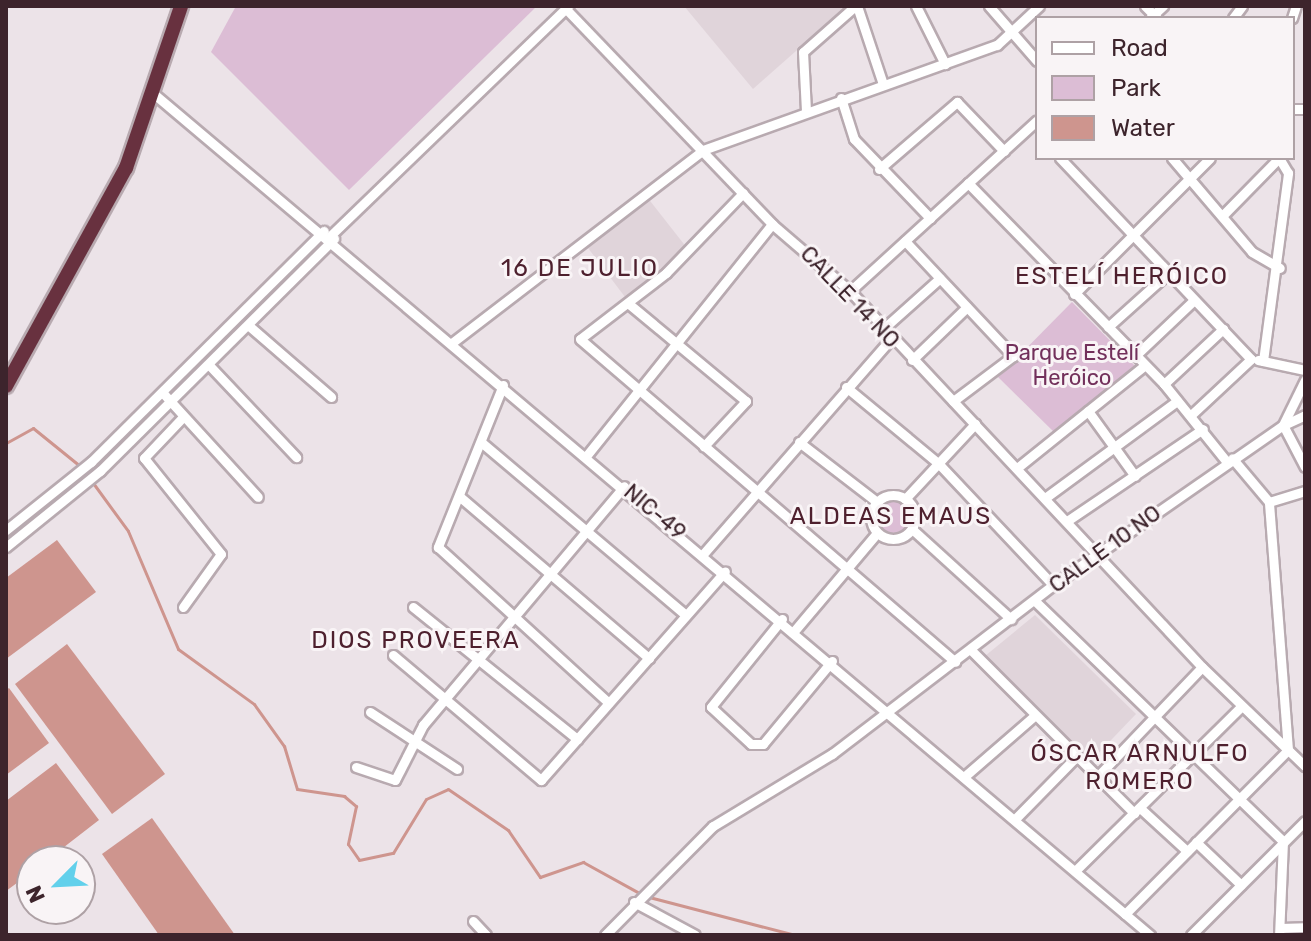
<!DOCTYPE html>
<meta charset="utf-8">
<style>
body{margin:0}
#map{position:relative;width:1311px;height:941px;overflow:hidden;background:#ece3e8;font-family:Rubik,sans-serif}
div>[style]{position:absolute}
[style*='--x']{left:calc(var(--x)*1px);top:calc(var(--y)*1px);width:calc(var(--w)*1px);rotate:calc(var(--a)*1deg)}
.built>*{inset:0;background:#e0d4da}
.green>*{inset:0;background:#dcbdd5}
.round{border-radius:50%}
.water>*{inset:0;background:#ce958e}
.stream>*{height:3px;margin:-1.5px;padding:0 1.5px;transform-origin:1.5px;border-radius:1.5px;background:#ce958e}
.roads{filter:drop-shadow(2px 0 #b8aab0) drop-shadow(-2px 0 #b8aab0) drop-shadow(0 2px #b8aab0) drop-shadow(0 -2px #b8aab0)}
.minor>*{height:9px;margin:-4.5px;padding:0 4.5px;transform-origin:4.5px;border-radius:4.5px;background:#fff}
.minor>.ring{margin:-4.5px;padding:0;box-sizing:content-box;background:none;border:9px solid #fff;border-radius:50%}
.highway>*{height:14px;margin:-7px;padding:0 7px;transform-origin:7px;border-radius:7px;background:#68313f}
span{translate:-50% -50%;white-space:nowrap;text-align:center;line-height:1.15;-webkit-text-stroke:6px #f9f4f6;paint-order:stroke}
.street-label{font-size:22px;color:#3d242c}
.park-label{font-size:22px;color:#72305b}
.neighbourhood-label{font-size:24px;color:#4e202e;letter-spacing:2px}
.frame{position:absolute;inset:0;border:8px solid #3d242c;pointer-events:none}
.legend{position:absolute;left:1035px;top:16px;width:260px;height:144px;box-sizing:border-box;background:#f9f4f6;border:2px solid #aea1a5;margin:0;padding:10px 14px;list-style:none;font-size:24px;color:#3d242c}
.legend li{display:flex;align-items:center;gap:16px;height:40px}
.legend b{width:40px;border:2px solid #aea1a5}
.north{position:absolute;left:16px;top:845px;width:80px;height:80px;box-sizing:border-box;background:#f9f4f6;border:2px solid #aea1a5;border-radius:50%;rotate:246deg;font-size:22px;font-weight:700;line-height:32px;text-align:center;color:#3d242c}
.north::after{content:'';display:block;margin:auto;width:28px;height:36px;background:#62d0eb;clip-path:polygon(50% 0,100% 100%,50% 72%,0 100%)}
</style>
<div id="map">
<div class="built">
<div style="clip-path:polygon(684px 6px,847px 6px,753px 89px)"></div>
<div style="clip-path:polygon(647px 197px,687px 248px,625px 297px,585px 244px)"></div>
<div style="clip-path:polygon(1035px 615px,1136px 714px,1091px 761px,985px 656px)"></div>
</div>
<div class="green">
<div style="clip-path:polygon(236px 6px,537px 6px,349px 190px,211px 52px)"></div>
<div style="clip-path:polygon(1072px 302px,1137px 368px,1057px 435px,998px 377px)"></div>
<div class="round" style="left:875px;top:499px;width:36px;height:36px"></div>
</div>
<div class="water">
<div style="clip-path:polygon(57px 540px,96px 592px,6px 659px,6px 578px)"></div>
<div style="clip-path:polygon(67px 644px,165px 774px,112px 814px,15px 684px)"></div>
<div style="clip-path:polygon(9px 688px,49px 743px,6px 775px,6px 690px)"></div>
<div style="clip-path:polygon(56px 763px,99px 820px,46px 861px,32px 861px,32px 872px,6px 891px,6px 801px)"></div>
<div style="clip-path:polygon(152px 818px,235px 935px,159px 935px,102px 854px)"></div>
</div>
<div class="stream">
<div style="--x:6;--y:443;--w:31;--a:-29"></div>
<div style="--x:33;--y:428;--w:60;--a:39"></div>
<div style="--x:85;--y:472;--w:73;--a:53.9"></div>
<div style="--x:128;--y:531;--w:128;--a:67"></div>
<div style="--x:178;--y:649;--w:94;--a:35.9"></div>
<div style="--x:254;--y:704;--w:52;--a:54.5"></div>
<div style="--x:284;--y:746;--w:45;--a:73.2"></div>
<div style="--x:297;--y:789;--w:48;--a:8.5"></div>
<div style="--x:344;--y:796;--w:16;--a:40"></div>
<div style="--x:356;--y:806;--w:39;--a:102"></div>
<div style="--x:348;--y:844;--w:19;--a:55"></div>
<div style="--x:359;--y:860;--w:35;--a:-12"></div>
<div style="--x:393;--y:853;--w:63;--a:-58.6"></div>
<div style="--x:426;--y:799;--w:24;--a:-24"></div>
<div style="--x:448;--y:789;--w:73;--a:34.3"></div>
<div style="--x:508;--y:830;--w:57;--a:55.8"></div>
<div style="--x:540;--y:877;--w:46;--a:-19.2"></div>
<div style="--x:583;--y:862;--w:66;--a:28.9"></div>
<div style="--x:649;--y:897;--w:151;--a:14.6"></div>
</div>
<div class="roads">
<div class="minor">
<div style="--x:857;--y:6;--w:82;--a:71.6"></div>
<div style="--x:916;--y:6;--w:65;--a:63.4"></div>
<div style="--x:989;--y:6;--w:73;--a:48.9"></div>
<div style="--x:1145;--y:6;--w:17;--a:45"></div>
<div style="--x:566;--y:9;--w:298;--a:46.2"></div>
<div style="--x:772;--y:224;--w:103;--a:40.7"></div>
<div style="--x:850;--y:291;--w:515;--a:46.89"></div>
<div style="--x:1202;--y:667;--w:143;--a:43.9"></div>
<div style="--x:1150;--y:18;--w:18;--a:-43"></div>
<div style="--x:1233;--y:18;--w:15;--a:-53"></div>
<div style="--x:1292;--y:18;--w:13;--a:-72"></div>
<div style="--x:154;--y:94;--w:1304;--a:40.18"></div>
<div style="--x:841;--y:98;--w:43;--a:72.4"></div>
<div style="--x:854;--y:139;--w:110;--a:46.1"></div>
<div style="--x:1293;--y:109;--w:12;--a:0"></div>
<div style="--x:806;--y:111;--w:59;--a:-92.9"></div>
<div style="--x:803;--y:52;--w:69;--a:-41.5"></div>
<div style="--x:1060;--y:158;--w:277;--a:46.5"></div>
<div style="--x:1251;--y:359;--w:82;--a:137"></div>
<div style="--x:1172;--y:158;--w:123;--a:49.6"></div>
<div style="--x:1252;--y:252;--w:32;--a:30"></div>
<div style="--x:879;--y:169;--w:103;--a:-40.7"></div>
<div style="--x:957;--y:102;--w:68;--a:46.2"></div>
<div style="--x:968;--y:183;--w:281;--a:45.7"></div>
<div style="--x:1164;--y:384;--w:100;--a:51.1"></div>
<div style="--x:743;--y:193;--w:111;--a:133.9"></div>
<div style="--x:666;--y:273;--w:108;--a:142.5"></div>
<div style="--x:580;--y:339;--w:495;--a:40.7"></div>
<div style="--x:1223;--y:215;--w:80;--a:-45.5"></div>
<div style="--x:330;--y:236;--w:331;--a:-44"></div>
<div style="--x:905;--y:241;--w:158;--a:46.8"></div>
<div style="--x:1013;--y:356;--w:75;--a:143.1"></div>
<div style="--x:850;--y:291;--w:253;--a:-42.4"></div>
<div style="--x:1074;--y:294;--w:192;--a:-45"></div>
<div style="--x:629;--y:304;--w:152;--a:39.7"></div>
<div style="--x:746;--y:401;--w:62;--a:133"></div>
<div style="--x:248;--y:325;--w:110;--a:40.9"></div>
<div style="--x:1108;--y:327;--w:81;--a:-42"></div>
<div style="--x:883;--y:329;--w:76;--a:-41.8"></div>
<div style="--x:453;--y:342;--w:315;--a:-37.5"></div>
<div style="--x:703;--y:150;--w:312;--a:-19.7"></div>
<div style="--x:997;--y:45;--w:57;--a:-42.9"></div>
<div style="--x:1135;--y:356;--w:80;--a:-43.5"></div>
<div style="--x:912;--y:360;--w:76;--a:-43.9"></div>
<div style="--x:1258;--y:360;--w:48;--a:12"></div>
<div style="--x:1263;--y:361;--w:190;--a:-82.4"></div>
<div style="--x:1288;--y:173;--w:17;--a:-121"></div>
<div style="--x:209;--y:365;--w:127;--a:46.6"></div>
<div style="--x:1164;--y:384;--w:81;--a:-43"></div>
<div style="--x:503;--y:385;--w:175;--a:111.9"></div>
<div style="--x:438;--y:547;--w:231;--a:42.4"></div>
<div style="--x:846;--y:387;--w:119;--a:39.6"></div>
<div style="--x:938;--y:463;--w:168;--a:46.7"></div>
<div style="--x:162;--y:392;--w:142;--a:47.6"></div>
<div style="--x:1088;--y:411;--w:80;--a:54.1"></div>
<div style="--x:1286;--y:424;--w:21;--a:-25"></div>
<div style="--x:1283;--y:425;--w:47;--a:62.4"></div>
<div style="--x:481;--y:442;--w:268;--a:40.2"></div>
<div style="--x:799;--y:442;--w:98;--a:37.6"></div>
<div style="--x:587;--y:455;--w:296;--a:-51.3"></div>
<div style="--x:1017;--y:468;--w:164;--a:-38.8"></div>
<div class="ring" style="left:871px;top:495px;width:35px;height:35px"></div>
<div style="--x:459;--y:496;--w:250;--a:40.5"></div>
<div style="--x:1045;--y:498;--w:164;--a:-36.3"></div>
<div style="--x:905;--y:499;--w:103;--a:-47"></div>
<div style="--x:1269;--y:502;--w:38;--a:-17"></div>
<div style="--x:1067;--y:521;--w:164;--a:-34.1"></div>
<div style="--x:912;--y:529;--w:134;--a:42.3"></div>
<div style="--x:6;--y:530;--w:109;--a:-38.7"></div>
<div style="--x:91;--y:462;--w:328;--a:-44.8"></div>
<div style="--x:6;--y:547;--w:121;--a:-39"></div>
<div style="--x:100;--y:471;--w:330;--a:-44.8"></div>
<div style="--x:704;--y:553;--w:284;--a:-48.9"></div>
<div style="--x:1035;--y:601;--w:345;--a:44.1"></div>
<div style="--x:1283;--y:841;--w:94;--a:92.4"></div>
<div style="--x:183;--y:607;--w:65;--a:-54.4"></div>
<div style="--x:221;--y:554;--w:123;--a:-128.7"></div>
<div style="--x:144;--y:458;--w:57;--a:-46.4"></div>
<div style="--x:413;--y:607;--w:211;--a:38.8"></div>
<div style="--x:782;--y:619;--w:113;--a:128.9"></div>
<div style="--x:711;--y:707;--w:54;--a:42.8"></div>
<div style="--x:751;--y:744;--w:12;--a:0"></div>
<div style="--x:763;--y:744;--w:108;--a:-50.3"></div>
<div style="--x:795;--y:630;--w:127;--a:-49.8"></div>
<div style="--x:971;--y:650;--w:231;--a:45"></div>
<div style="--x:393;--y:655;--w:194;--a:40.2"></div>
<div style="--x:541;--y:780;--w:278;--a:-48.6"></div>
<div style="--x:370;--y:712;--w:104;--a:33.2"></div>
<div style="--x:356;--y:767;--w:41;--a:18.4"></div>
<div style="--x:395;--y:780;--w:62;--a:-63"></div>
<div style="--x:423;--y:725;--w:312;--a:-49.9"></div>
<div style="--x:965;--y:776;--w:91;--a:-41"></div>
<div style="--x:1096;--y:778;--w:153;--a:-46.3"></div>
<div style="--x:1140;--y:808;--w:64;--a:42.5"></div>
<div style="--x:1015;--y:819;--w:86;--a:-45.5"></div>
<div style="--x:1196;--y:842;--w:62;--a:43.7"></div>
<div style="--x:1076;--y:870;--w:232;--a:-44.7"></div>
<div style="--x:634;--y:902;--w:69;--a:28.4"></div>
<div style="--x:1125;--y:914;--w:231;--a:-45.2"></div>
<div style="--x:1288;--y:750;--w:249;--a:-94.4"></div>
<div style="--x:1269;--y:502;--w:57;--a:-130.1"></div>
<div style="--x:473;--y:921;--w:19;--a:47"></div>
<div style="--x:1280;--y:928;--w:25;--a:-2"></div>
<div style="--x:605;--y:935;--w:153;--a:-45.3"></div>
<div style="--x:713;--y:826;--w:139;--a:-31.2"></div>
<div style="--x:832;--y:754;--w:278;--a:-37.4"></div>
<div style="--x:1053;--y:585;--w:280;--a:-34.8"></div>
<div style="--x:1283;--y:425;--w:50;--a:-63.9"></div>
<div style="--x:1191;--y:935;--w:161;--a:-45"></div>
</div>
<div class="highway">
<div style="--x:6;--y:386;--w:249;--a:-61.2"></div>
<div style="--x:126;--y:168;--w:171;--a:-71.2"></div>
</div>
</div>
<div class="street-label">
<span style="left:850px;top:297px;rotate:46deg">CALLE 14 NO</span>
<span style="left:655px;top:512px;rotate:40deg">NIC-49</span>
<span style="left:1105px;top:549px;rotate:-36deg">CALLE 10 NO</span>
</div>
<div class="park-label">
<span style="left:1072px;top:365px">Parque Estelí<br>Heróico</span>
</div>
<div class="neighbourhood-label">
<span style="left:580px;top:269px">16 DE JULIO</span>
<span style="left:1122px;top:277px">ESTELÍ HERÓICO</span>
<span style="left:891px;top:517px">ALDEAS EMAUS</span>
<span style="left:416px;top:641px">DIOS PROVEERA</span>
<span style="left:1140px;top:768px">ÓSCAR ARNULFO<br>ROMERO</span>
</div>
<div class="frame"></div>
<ul class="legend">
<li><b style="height:10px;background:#fff"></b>Road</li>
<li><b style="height:22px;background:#dcbdd5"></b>Park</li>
<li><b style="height:22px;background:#ce958e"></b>Water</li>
</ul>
<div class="north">N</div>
</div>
